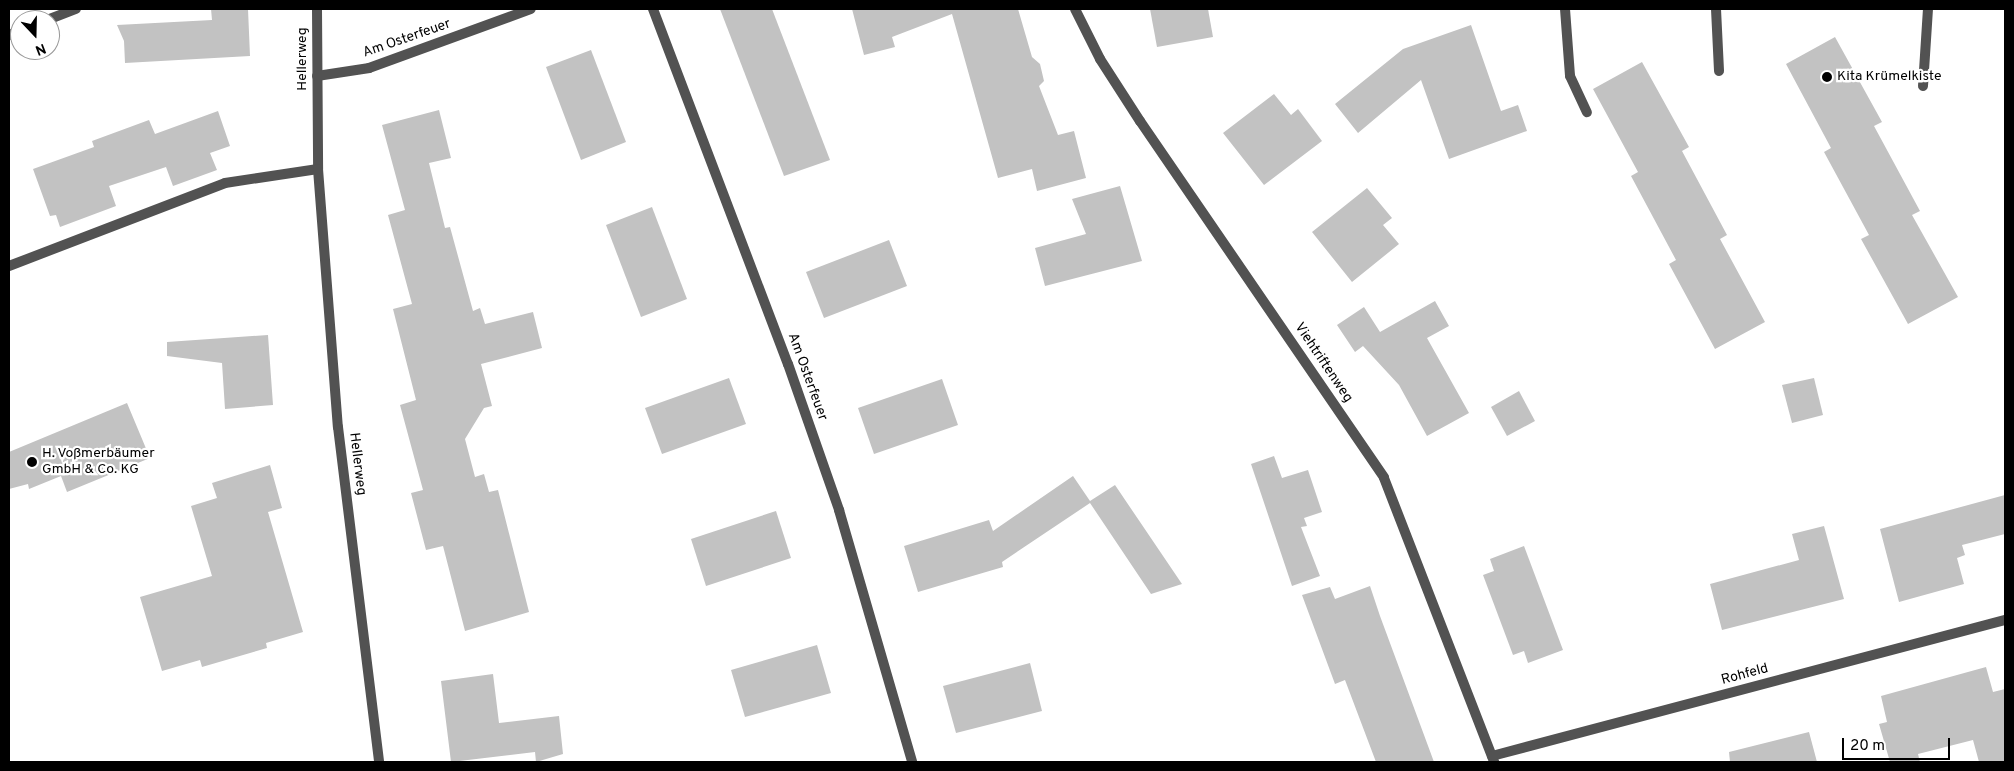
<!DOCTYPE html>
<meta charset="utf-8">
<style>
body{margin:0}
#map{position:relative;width:2014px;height:771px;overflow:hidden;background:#fff;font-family:Overpass,sans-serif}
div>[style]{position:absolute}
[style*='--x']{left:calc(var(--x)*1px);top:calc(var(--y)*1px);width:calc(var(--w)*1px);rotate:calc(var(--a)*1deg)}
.building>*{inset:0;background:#c2c2c2}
.service>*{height:10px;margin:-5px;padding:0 5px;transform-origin:5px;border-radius:5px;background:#525252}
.minor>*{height:10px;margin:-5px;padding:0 5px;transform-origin:5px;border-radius:5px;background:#525252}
.dots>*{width:14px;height:14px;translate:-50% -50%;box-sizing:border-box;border:2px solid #fff;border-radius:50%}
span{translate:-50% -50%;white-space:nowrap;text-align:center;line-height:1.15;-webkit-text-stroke:4.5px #fff;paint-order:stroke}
.street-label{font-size:14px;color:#000}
.poi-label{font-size:14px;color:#000}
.left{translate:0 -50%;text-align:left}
.frame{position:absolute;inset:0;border:10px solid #000;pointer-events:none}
.north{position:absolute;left:10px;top:10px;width:50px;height:50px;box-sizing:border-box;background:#fff;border:1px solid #999;border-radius:50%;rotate:159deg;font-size:14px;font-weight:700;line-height:20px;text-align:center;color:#000}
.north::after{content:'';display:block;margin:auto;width:18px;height:22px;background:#000;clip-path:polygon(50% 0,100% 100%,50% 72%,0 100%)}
.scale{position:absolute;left:1842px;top:738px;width:108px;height:22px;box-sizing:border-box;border:2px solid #000;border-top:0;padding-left:6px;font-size:15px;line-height:18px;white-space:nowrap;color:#000;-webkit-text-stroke:4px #fff;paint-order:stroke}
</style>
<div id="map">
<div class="building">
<div style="clip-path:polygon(211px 9px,248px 9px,250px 56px,125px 63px,124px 41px,117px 25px,212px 20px)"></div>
<div style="clip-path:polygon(720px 9px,772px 9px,830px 160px,784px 176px)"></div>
<div style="clip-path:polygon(852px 9px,1018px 9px,1032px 57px,1040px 64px,1044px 81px,1039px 86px,1058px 135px,1074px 131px,1086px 178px,1037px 191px,1032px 169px,998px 178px,952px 14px,892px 37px,895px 47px,864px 55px)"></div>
<div style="clip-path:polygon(1150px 9px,1208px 9px,1213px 37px,1157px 47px)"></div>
<div style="clip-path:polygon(1471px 25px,1501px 111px,1518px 105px,1527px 131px,1449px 159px,1421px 80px,1358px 133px,1335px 104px,1403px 49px)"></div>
<div style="clip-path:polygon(1835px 37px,1882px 122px,1874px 126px,1920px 211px,1912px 215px,1958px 297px,1908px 324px,1861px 239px,1869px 235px,1824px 152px,1831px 148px,1786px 64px)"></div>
<div style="clip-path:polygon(591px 50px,626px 142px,581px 160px,546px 67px)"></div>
<div style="clip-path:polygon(1642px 62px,1689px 147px,1682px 151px,1727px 235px,1720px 239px,1765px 322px,1715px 349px,1669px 264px,1676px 260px,1631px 176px,1638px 172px,1593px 89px)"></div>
<div style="clip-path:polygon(1274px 94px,1291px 115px,1298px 109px,1322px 141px,1264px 185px,1223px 133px)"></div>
<div style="clip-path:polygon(439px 110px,451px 158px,429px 163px,445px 228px,450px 227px,473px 311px,480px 308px,485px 324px,533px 312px,542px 348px,481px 364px,492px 406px,484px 408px,465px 439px,475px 477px,484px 474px,489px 492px,498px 490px,529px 612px,465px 631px,443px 546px,426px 550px,411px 493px,423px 490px,400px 405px,416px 400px,393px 309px,412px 304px,388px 215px,405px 210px,382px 125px)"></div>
<div style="clip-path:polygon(218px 111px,230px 146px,210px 153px,217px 170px,173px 186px,166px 167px,109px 186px,116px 206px,60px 227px,56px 215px,50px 216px,33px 169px,94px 147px,92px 141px,149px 120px,155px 134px)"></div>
<div style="clip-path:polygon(1120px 186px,1142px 261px,1045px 286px,1035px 248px,1086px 234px,1072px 199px)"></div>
<div style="clip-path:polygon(1367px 188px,1392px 218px,1383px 225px,1399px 244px,1352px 282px,1312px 232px)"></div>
<div style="clip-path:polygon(652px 207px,687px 299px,641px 317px,606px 225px)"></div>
<div style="clip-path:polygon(889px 240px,907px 286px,824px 318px,806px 272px)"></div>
<div style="clip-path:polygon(1435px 301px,1449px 326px,1427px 338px,1469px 413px,1427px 436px,1399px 385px,1363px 346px,1355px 352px,1337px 325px,1364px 307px,1380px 332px)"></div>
<div style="clip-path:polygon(268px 335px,273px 405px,225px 409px,222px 363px,167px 356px,167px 342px)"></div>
<div style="clip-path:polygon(729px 378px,746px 424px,662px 454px,645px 408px)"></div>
<div style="clip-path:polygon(1814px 378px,1823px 415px,1792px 423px,1782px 385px)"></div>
<div style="clip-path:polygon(942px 379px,958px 425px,874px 454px,858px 408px)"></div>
<div style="clip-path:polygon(1519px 391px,1535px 421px,1507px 436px,1491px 407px)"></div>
<div style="clip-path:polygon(127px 403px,150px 458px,67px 492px,61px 476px,29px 489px,28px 484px,9px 489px,9px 452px)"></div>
<div style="clip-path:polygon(1274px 456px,1282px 478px,1308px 470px,1322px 512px,1304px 518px,1307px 526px,1301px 527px,1320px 576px,1292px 586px,1251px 464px)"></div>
<div style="clip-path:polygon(270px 465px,282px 508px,268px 512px,303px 632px,266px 643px,267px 648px,202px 667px,200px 660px,162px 671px,140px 597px,212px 576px,191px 506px,217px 498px,212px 483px)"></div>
<div style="clip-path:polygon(1073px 476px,1090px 501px,1115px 485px,1182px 584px,1151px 594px,1090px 503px,1002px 562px,1003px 567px,918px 592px,904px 546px,989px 520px,993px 531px)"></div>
<div style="clip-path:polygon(2005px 495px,2005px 534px,1962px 545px,1965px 555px,1957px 558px,1964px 584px,1899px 602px,1880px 529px)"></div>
<div style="clip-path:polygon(776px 511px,791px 558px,706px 586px,691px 539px)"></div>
<div style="clip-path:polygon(1824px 526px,1844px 599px,1722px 630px,1710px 584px,1799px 560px,1792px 534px)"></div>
<div style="clip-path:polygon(1524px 546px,1563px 650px,1528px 663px,1524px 651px,1513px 655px,1483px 575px,1494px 571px,1490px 559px)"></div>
<div style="clip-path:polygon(1370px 586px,1380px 616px,1434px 762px,1376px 762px,1345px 680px,1335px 684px,1302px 595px,1330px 587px,1335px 599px)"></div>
<div style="clip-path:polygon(817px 645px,831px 693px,745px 717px,731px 670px)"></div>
<div style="clip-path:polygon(1030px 663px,1042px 711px,956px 733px,943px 686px)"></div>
<div style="clip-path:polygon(1986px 667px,1993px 692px,2005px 689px,2005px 762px,1979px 762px,1973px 740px,1918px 754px,1920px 762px,1890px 762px,1879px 724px,1887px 722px,1881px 696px)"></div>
<div style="clip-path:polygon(493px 674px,499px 723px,559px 716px,563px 754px,536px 762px,535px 752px,451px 762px,441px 681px)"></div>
<div style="clip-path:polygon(1809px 732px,1817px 762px,1730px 762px,1729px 752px)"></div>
</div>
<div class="service">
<div style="--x:1565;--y:9;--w:67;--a:85.7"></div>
<div style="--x:1570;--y:76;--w:40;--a:65"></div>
<div style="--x:1716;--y:9;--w:62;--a:87.2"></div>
<div style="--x:47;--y:20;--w:31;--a:-21"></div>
<div style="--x:9;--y:35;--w:12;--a:-20"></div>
<div style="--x:1923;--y:86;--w:77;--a:-86.3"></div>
<div style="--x:9;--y:266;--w:231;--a:-21"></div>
<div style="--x:225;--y:183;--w:94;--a:-8.6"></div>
</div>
<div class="minor">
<div style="--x:317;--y:9;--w:160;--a:89.6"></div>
<div style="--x:318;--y:169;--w:259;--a:85.6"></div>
<div style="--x:338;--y:427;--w:337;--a:83"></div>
<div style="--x:653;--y:9;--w:380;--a:69.2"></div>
<div style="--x:788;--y:364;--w:155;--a:70.7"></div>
<div style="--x:839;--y:510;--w:262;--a:73.8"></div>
<div style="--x:1075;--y:9;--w:56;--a:63.4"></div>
<div style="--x:1100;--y:59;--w:74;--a:57.2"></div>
<div style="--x:1140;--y:121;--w:432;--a:55.6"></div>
<div style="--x:1384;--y:478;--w:305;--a:68.8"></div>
<div style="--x:317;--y:76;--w:53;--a:-8.7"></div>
<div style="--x:369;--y:68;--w:172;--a:-20"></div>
<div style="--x:1492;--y:756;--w:531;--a:-14.85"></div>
</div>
<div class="dots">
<div style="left:1827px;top:77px;background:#000"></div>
<div style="left:32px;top:462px;background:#000"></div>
</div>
<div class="street-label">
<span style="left:407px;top:39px;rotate:-19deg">Am Osterfeuer</span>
<span style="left:303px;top:59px;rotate:-90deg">Hellerweg</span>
<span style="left:1323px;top:363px;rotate:56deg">Viehtriftenweg</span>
<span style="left:807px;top:377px;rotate:70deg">Am Osterfeuer</span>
<span style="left:357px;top:464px;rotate:83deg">Hellerweg</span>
<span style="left:1745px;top:675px;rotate:-15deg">Rohfeld</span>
</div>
<div class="poi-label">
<span class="left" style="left:1837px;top:77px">Kita Krümelkiste</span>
<span class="left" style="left:42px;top:462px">H. Voßmerbäumer<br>GmbH &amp; Co. KG</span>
</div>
<div class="frame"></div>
<div class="north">N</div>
<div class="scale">20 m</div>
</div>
